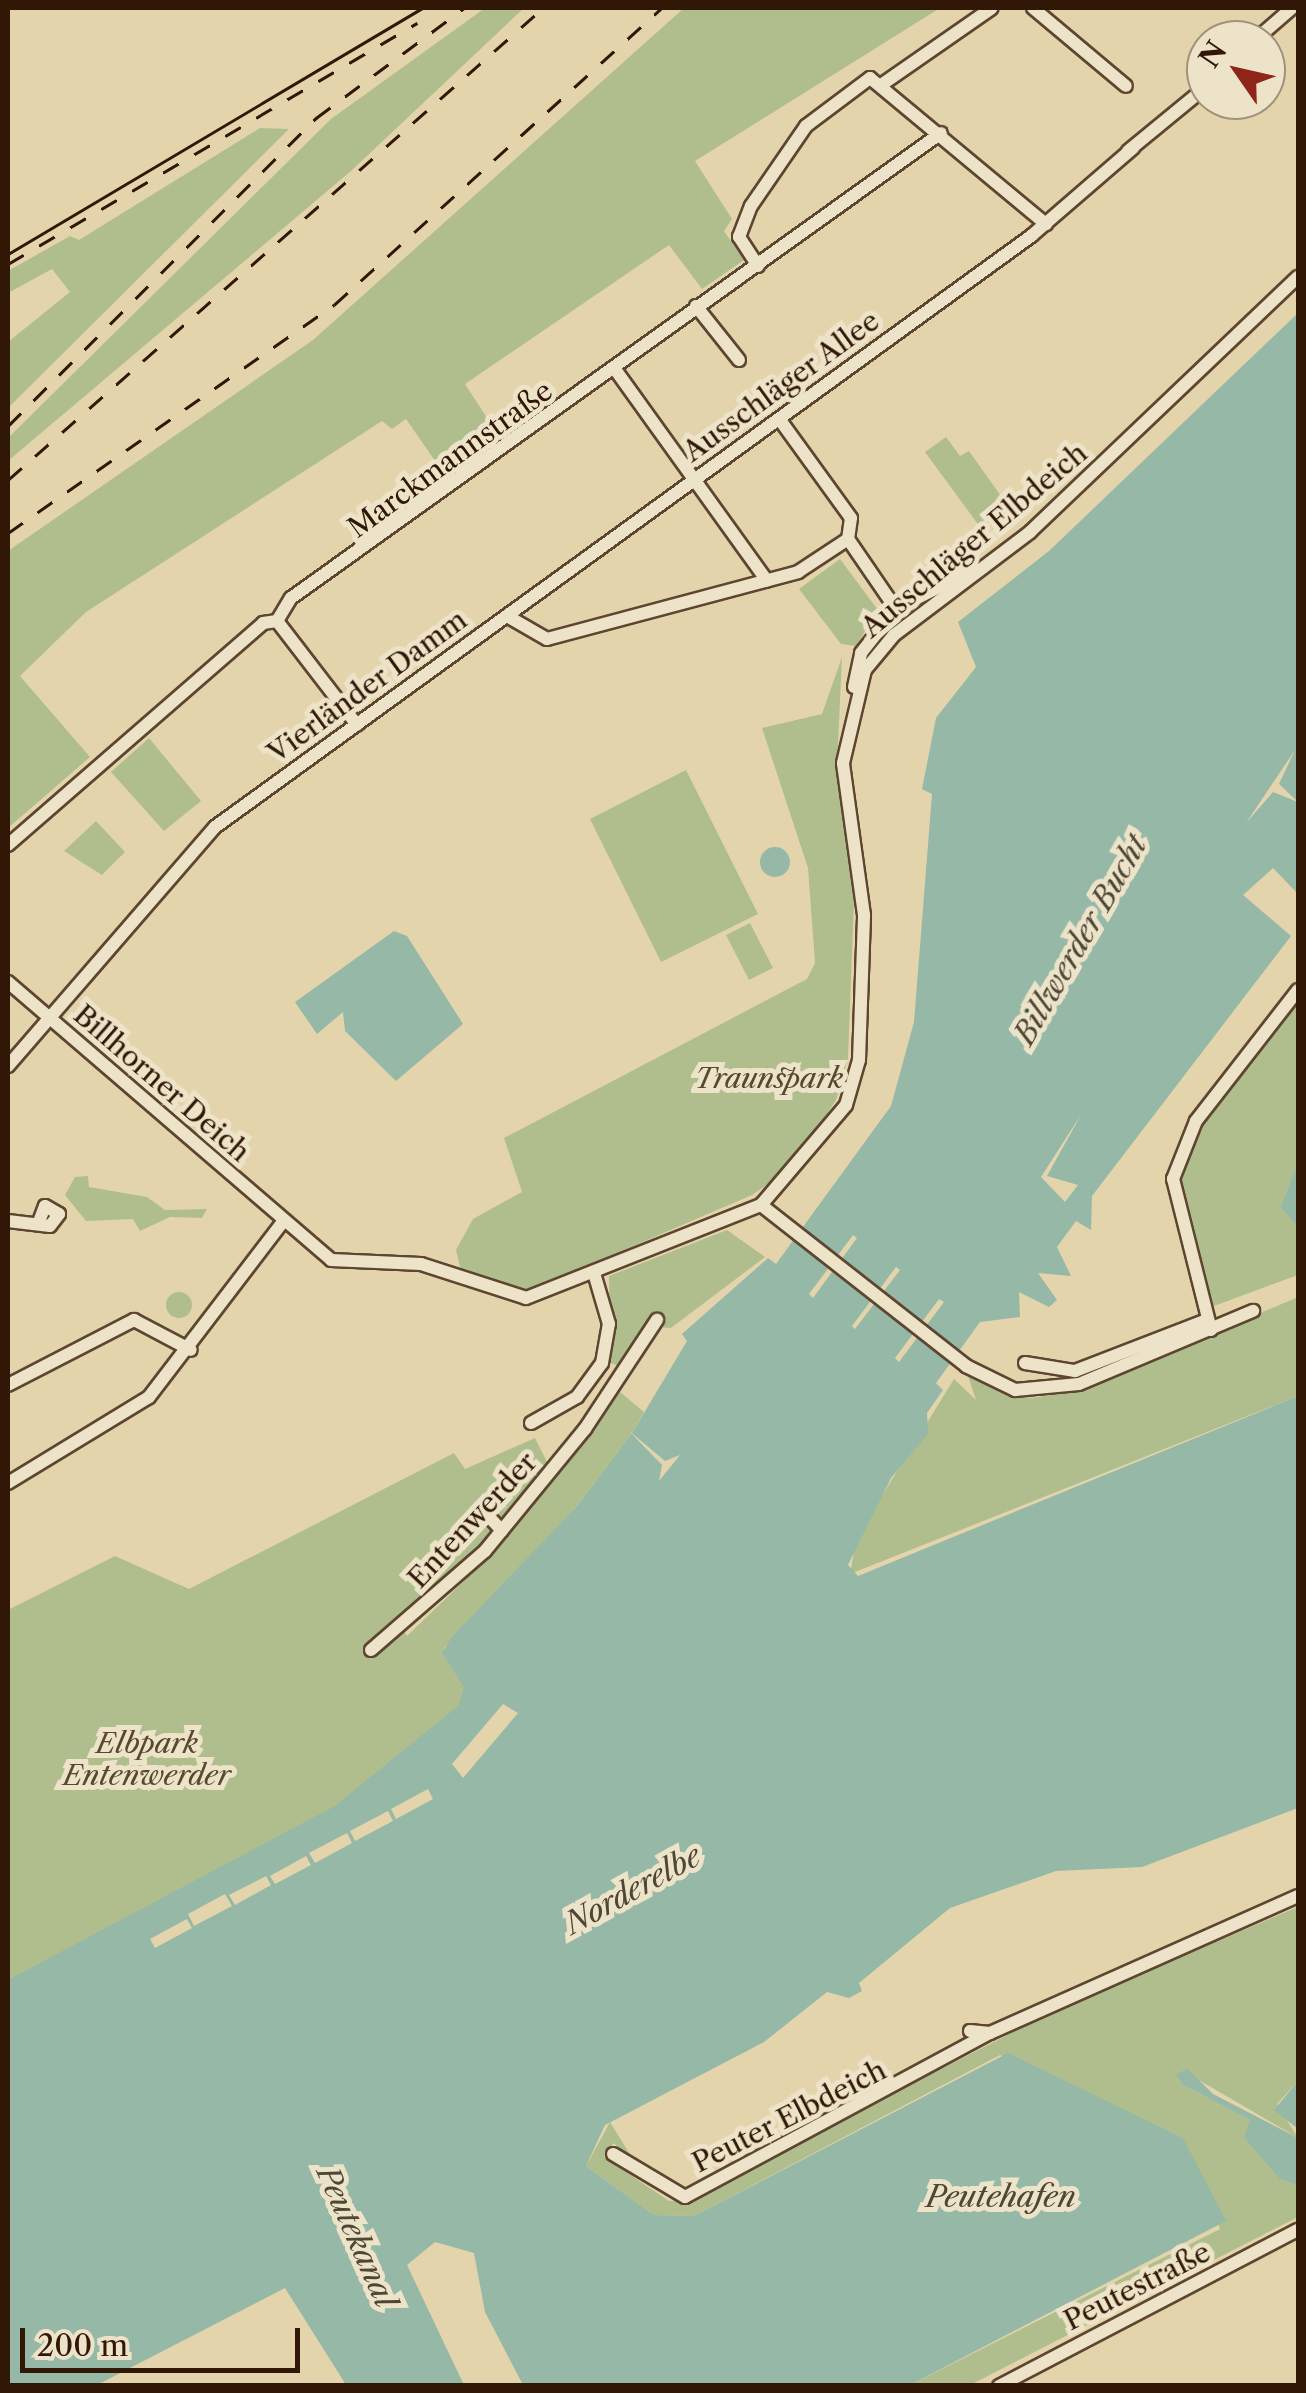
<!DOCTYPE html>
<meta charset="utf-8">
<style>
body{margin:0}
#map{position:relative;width:1306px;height:2393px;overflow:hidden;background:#e4d4ac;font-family:"Libre Caslon Text",serif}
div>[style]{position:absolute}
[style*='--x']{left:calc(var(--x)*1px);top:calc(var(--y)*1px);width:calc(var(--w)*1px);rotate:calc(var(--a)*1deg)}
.green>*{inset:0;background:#b0be8d}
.round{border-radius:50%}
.water>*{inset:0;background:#95b8a7}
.pier>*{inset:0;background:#e4d4ac}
.roads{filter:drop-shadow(2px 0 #5d4630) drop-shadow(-2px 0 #5d4630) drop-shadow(0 2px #5d4630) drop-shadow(0 -2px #5d4630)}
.minor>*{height:12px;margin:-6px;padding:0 6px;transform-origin:6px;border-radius:6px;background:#ede3c9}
.tram>*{height:2.5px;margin:-1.25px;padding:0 1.25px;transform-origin:1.25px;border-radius:1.25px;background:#301706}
.rail>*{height:2.5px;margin-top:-1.25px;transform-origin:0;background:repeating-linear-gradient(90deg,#301706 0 18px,transparent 0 36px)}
span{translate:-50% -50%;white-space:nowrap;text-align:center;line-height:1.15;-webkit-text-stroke:10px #ede3c9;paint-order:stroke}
.street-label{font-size:28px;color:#301706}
.park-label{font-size:28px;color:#56492e;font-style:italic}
.water-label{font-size:30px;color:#4e4736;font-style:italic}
.frame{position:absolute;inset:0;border:10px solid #301706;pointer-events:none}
.north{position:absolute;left:1186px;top:20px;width:100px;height:100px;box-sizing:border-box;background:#ede3c9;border:2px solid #a1917b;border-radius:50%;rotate:304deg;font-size:28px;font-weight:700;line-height:40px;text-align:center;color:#301706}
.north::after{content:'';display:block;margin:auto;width:35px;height:45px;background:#8f2418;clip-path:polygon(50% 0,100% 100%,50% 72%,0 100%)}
.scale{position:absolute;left:20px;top:2328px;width:280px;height:45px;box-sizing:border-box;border:5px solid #301706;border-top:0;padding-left:12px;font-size:30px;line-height:35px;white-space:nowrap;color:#301706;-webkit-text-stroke:8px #ede3c9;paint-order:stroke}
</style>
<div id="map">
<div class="green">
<div style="clip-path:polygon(485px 8px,524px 8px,351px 171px,8px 461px,8px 438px,331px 119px)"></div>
<div style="clip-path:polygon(684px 8px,940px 8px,695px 161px,732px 219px,724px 231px,744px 260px,702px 289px,669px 245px,465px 384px,495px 430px,440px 468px,406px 419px,392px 429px,382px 421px,86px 612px,20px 676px,90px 757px,8px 828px,8px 551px,313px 340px)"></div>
<div style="clip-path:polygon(260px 128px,289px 129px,8px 408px,8px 342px,70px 292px,52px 269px,8px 293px,8px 271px,70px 236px,79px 240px)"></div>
<div style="clip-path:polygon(946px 437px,960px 456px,969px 451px,1008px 506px,980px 527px,925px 452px)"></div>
<div style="clip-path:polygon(840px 559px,878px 610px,856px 646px,841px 644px,799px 589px)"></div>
<div style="clip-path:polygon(842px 657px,837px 767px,854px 902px,848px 1058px,836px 1100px,790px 1169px,752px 1195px,526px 1292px,461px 1271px,456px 1250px,473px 1219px,522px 1192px,504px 1138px,807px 979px,815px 963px,808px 868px,762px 728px,822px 714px)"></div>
<div style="clip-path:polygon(149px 738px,201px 801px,164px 831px,111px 772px)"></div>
<div style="clip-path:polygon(686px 770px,758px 914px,661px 962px,590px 819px)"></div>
<div style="clip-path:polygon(96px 821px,125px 852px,102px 875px,64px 851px)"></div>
<div style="clip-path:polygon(750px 923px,773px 968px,749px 980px,726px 935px)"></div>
<div style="clip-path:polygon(1298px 997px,1298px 1275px,1214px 1306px,1180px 1202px,1182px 1164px,1196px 1125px)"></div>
<div style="clip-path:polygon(88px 1176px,89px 1187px,147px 1197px,165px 1210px,207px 1209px,202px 1218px,170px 1217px,140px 1231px,133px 1219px,86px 1221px,65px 1195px,75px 1177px)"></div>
<div style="clip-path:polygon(727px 1230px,765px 1257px,671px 1328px,657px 1327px,623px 1367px,610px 1363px,609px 1276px)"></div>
<div class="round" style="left:166px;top:1292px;width:26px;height:26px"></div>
<div style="clip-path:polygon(1298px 1297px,1298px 1396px,850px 1574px,857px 1536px,954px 1379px,976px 1400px,968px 1376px,1031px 1398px,1078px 1391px)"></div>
<div style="clip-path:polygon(620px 1392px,644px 1412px,632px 1433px,578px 1505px,444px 1648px,478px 1692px,362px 1795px,8px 1991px,8px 1610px,115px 1556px,189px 1589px,454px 1453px,465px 1469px,535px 1438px,547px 1462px,495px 1533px,400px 1627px,407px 1636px,466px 1579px)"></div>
<div style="clip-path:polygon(1298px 1907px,1298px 2081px,1277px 2104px,1298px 2138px,1192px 2076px,1183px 2085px,1250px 2120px,1250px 2133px,1298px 2185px,1298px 2217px,970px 2385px,910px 2385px,1220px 2229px,1183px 2138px,1000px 2055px,694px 2216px,654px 2215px,586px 2166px,610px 2122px,639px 2169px,614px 2143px,604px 2157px,669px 2201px,686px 2200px,1062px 2007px)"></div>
</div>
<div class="water">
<div style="clip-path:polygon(evenodd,1298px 313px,1298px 894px,1273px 868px,1243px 895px,1291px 936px,1092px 1196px,1091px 1230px,1076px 1221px,1057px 1247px,1071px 1276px,1038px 1273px,1057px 1300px,1049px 1307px,1019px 1292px,1020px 1317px,980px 1322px,936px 1383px,943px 1390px,927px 1413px,928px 1434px,891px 1478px,848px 1565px,858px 1576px,1298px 1396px,1298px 1808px,1142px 1867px,1056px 1871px,950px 1908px,859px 1983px,862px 1991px,849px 1998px,827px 1992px,764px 2042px,605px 2125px,586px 2166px,654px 2215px,694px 2216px,1008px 2053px,1183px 2138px,1226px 2221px,910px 2385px,523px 2385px,485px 2312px,474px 2253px,435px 2242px,407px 2265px,464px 2385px,346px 2385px,285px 2288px,97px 2385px,8px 2386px,8px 1980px,335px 1806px,459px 1705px,464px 1687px,442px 1653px,451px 1638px,578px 1505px,632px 1433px,687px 1341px,682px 1334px,768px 1258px,776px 1264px,891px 1106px,914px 1022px,932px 794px,922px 789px,936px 718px,976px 667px,958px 622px,1049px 551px,1298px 313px,853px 1235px,857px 1238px,813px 1298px,809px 1294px,853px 1235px,1298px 313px,896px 1267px,900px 1270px,855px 1329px,852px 1326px,896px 1267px,1298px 313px,939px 1299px,944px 1302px,899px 1362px,895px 1358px,939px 1299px)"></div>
<div class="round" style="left:760px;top:847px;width:30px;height:30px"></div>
<div style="clip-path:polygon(394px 931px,407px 936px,463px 1024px,396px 1081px,345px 1031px,343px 1012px,317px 1034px,295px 1002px)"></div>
<div style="clip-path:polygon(1298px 1163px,1298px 1227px,1281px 1207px)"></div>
<div style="clip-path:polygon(1188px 2069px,1213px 2094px,1298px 2138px,1298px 2185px,1280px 2179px,1244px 2137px,1250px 2120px,1183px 2085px,1176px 2074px)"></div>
<div style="clip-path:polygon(1298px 2081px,1298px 2129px,1274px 2110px)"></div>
</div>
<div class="pier">
<div style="clip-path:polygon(1295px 750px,1279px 784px,1298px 802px,1273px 792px,1246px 823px)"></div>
<div style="clip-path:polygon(1082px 1113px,1047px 1176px,1078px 1185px,1065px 1202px,1041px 1177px)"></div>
<div style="clip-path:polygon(628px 1430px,665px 1461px,680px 1455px,659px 1481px,662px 1465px)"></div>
<div style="clip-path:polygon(503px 1704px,518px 1713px,463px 1778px,452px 1764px)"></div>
<div style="clip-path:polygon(428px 1789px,433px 1799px,396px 1819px,391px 1809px)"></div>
<div style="clip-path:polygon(388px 1811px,393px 1821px,355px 1841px,350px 1831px)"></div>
<div style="clip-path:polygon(347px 1833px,352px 1843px,315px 1863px,309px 1853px)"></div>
<div style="clip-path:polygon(306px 1856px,311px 1865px,275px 1884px,270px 1876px)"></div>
<div style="clip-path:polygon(266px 1876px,271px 1885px,235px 1905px,229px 1895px)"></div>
<div style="clip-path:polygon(225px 1894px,232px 1906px,194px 1926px,188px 1914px)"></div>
<div style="clip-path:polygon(187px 1919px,192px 1928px,155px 1948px,150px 1939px)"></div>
</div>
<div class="roads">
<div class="minor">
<div style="--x:1033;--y:8;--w:121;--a:40"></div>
<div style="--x:1255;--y:40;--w:49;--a:-40.9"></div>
<div style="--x:884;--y:83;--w:131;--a:-34.8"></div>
<div style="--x:1128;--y:151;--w:101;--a:-39.4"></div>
<div style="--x:758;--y:266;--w:35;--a:-123"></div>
<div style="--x:739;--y:237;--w:33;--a:-69"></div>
<div style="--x:751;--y:206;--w:97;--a:-55.5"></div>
<div style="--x:806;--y:126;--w:80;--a:-36.9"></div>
<div style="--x:870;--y:78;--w:229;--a:39.7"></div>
<div style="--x:696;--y:306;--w:69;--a:51.5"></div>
<div style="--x:617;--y:372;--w:257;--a:54.3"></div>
<div style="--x:780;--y:420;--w:121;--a:54.1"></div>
<div style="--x:851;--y:518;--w:21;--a:98"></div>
<div style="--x:848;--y:539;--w:85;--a:55.6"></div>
<div style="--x:507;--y:616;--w:46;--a:29.9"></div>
<div style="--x:547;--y:639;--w:260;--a:-14.9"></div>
<div style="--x:798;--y:572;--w:60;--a:-33.4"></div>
<div style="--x:277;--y:621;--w:27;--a:-59"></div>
<div style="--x:291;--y:598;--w:799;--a:-35.58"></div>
<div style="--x:277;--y:621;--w:131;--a:52.4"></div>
<div style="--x:854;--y:687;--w:35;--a:-78"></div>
<div style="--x:861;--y:653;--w:56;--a:-51.5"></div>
<div style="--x:896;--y:609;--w:88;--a:-27.1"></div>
<div style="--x:8;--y:845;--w:338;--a:-41"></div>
<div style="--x:263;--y:623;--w:14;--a:-8"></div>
<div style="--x:8;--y:982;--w:426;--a:40.7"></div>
<div style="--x:331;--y:1260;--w:90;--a:2.5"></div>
<div style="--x:421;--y:1264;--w:110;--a:17.9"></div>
<div style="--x:526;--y:1298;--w:253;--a:-21.6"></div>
<div style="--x:761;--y:1205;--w:131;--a:-49.6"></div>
<div style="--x:846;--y:1105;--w:47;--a:-73.9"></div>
<div style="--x:859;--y:1060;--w:145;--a:-88"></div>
<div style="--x:864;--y:915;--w:153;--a:-97.9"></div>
<div style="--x:843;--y:763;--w:96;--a:-76.7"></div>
<div style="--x:865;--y:670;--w:45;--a:-50.4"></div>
<div style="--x:894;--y:635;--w:171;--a:-37.1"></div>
<div style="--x:1030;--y:532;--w:370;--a:-43.6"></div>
<div style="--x:8;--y:1066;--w:316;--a:-49.1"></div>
<div style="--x:215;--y:827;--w:1008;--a:-35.91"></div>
<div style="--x:1031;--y:236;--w:135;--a:-40.8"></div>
<div style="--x:761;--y:1205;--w:261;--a:38.1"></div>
<div style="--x:966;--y:1366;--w:55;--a:26.1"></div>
<div style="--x:1015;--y:1390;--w:64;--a:-5.4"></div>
<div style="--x:1079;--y:1384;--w:189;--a:-22.8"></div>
<div style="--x:8;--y:1221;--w:42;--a:6.8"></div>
<div style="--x:50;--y:1226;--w:15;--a:-53"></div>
<div style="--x:59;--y:1214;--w:16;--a:-150"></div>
<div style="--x:45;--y:1206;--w:14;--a:111"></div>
<div style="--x:1211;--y:1330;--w:156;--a:-104.1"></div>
<div style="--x:1173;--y:1179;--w:62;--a:-68.4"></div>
<div style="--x:1196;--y:1121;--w:166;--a:-52.1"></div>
<div style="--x:1025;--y:1363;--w:51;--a:9.1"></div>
<div style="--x:1075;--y:1371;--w:142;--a:-21.1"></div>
<div style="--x:8;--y:1385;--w:142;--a:-27.3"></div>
<div style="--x:134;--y:1320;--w:64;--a:27.8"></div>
<div style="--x:531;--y:1423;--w:53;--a:-29.5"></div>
<div style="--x:577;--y:1397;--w:42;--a:-53.7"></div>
<div style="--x:602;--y:1363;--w:40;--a:-80"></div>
<div style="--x:609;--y:1324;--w:53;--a:-106.4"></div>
<div style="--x:8;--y:1483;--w:165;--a:-31.4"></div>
<div style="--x:149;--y:1397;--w:220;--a:-52.6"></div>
<div style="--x:491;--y:1519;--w:16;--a:47"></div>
<div style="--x:371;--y:1650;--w:151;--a:-41"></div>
<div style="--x:485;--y:1551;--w:158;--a:-50.7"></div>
<div style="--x:585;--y:1429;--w:131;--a:-56.6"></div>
<div style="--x:970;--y:2031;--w:20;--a:6"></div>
<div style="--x:990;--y:2033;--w:337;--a:-24"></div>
<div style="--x:613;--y:2154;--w:84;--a:30.8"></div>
<div style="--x:685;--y:2197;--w:346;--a:-28.3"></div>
<div style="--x:999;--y:2386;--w:337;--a:-27.6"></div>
</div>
</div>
<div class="tram">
<div style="--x:8;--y:254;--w:482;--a:-30.7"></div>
</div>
<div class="rail">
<div style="--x:8;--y:264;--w:475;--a:-30.5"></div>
<div style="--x:8;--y:426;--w:436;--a:-45"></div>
<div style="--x:316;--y:118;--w:184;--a:-36.6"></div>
<div style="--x:8;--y:480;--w:713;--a:-41.42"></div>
<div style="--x:8;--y:533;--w:398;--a:-35"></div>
<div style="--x:334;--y:305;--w:442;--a:-42.2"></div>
</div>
<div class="street-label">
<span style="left:781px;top:386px;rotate:-36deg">Ausschläger Allee</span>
<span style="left:450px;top:459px;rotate:-36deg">Marckmannstraße</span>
<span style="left:974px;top:540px;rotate:-40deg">Ausschläger Elbdeich</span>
<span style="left:367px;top:686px;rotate:-36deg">Vierländer Damm</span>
<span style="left:162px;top:1083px;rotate:41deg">Billhorner Deich</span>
<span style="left:472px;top:1520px;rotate:-47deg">Entenwerder</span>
<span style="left:789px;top:2116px;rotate:-27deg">Peuter Elbdeich</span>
<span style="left:1137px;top:2286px;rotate:-27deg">Peutestraße</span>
</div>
<div class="park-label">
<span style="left:769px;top:1078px">Traunspark</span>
<span style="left:147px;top:1759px">Elbpark<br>Entenwerder</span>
</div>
<div class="water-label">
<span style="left:1081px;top:940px;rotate:-60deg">Billwerder Bucht</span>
<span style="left:633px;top:1890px;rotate:-29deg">Norderelbe</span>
<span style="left:1001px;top:2197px">Peutehafen</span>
<span style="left:356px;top:2237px;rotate:66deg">Peutekanal</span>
</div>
<div class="frame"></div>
<div class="north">N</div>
<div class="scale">200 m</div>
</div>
